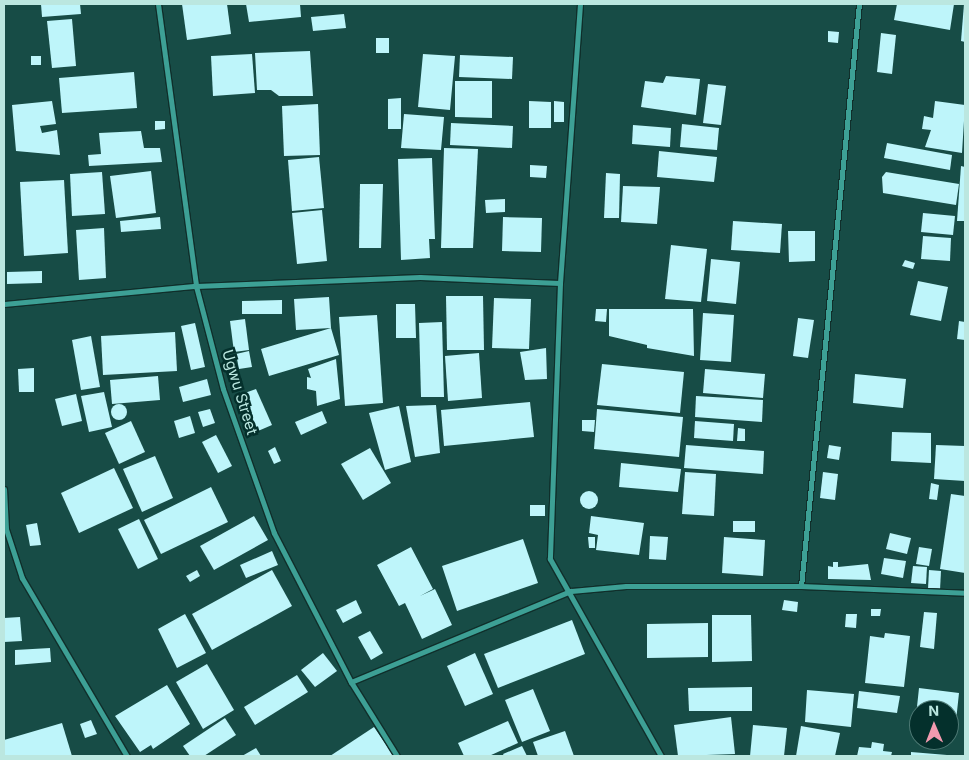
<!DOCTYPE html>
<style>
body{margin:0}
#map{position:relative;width:969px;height:760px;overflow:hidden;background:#174c46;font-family:Inter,sans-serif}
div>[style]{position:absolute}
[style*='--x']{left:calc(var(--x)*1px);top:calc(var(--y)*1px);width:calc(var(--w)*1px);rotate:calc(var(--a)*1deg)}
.building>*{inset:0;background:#bef5fa}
.round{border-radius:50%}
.roads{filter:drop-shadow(1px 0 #102f2b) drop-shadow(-1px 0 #102f2b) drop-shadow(0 1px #102f2b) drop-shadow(0 -1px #102f2b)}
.street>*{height:5px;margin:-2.5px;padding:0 2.5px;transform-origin:2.5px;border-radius:2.5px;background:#3da095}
span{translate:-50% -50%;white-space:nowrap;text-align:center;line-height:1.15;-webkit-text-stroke:5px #04302c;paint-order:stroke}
.street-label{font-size:15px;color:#bbe7e0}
.frame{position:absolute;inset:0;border:5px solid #bbe7e0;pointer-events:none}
.north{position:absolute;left:909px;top:700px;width:50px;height:50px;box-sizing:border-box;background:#04302c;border:1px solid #4d7974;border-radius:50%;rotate:359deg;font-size:14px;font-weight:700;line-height:20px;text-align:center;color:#bbe7e0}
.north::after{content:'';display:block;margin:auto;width:18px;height:22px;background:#f29aaf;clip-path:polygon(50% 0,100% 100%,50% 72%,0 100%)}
</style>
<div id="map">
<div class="building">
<div style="clip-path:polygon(41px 4px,80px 4px,81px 14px,42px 17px)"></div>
<div style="clip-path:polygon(182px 4px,227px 4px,231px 34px,187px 40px)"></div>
<div style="clip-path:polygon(246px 4px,300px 4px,301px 17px,249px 22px)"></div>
<div style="clip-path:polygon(897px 4px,954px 4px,950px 30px,894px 20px)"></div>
<div style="clip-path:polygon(964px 4px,965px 4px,965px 42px,961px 41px)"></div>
<div style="clip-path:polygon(344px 14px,346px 28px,313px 31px,311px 17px)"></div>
<div style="clip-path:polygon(72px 19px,76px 66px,52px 68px,47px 21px)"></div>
<div style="clip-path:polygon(828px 31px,839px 32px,838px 43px,828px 42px)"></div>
<div style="clip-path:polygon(881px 33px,896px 35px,892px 74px,877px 72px)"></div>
<div style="clip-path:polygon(376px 38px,389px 38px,389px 53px,376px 53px)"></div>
<div style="clip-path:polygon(310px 51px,313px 96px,279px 96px,271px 90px,257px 90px,255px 53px)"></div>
<div style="clip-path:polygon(252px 54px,255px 93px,213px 96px,211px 56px)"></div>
<div style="clip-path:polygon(423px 54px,455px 56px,450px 110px,418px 107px)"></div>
<div style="clip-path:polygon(460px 55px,513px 57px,512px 79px,459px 77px)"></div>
<div style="clip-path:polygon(31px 56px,41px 56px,41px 65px,31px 65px)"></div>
<div style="clip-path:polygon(134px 72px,137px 108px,62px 113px,59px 78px)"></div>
<div style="clip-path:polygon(666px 76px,700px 79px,696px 115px,641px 107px,645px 81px,663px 83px)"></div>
<div style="clip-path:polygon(455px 81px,492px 81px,492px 118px,455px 117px)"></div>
<div style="clip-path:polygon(708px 84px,726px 86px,721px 125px,703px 123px)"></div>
<div style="clip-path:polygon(401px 98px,401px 129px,388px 129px,388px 99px)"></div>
<div style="clip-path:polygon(52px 101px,56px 124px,40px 126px,42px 133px,57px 130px,60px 155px,16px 151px,12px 105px)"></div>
<div style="clip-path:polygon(529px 101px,551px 102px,551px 128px,529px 128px)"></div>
<div style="clip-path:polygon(554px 101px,564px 102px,564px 122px,554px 122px)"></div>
<div style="clip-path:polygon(935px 101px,965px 105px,962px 153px,925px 147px,931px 130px,922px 129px,924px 116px,933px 118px)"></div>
<div style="clip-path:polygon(318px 104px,320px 155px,284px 156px,282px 106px)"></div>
<div style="clip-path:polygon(404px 114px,444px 117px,441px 150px,401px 148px)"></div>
<div style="clip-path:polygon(155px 121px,165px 121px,165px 129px,155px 130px)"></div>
<div style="clip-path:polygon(451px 123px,513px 126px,512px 148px,450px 145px)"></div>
<div style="clip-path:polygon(682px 124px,719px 128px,717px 150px,680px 147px)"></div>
<div style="clip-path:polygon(633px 125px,671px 128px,670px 147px,632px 144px)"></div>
<div style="clip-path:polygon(141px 131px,144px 148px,160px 148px,162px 162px,89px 166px,88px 155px,101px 154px,99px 133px)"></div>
<div style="clip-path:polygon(887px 143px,952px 155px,950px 170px,884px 158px)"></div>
<div style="clip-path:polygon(444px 148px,478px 149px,473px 248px,441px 248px)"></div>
<div style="clip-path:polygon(659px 151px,717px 157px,714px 182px,657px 177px)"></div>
<div style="clip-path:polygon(319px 157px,324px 208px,292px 211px,288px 160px)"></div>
<div style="clip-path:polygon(432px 158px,435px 239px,429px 239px,430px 258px,401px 260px,398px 159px)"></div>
<div style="clip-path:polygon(530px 165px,547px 166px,546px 178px,530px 177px)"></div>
<div style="clip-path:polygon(961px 166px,965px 167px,965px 221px,957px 221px)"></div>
<div style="clip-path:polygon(151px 171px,156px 213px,116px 218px,110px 176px)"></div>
<div style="clip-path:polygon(102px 172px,105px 214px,72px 216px,70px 174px)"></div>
<div style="clip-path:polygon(886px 172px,959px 184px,956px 205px,883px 193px,882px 177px)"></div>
<div style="clip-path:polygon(606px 173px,620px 174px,619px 218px,604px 218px)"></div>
<div style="clip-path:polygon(64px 180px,68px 253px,24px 256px,20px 182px)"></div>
<div style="clip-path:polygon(360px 184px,383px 184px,381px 248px,359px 248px)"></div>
<div style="clip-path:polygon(623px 186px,660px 187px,657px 224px,621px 222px)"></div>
<div style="clip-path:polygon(505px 199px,505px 212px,486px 213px,485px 200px)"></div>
<div style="clip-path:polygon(322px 210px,327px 261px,297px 264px,292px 213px)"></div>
<div style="clip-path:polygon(923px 213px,955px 216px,953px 235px,921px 232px)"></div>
<div style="clip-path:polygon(160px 217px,161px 229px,121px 232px,120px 221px)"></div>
<div style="clip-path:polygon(503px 217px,542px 218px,541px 252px,502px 251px)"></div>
<div style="clip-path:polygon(733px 221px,782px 224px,780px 253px,731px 250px)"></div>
<div style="clip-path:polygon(104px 228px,106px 278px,79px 280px,76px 230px)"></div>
<div style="clip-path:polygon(788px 231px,815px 231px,815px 261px,789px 262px)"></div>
<div style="clip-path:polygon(923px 236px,951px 238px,950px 261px,921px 259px)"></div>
<div style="clip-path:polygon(671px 245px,707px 249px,701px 302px,665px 299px)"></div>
<div style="clip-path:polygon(711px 259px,740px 262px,736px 304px,707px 301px)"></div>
<div style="clip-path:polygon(905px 260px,915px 263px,913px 269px,902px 266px)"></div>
<div style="clip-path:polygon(42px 271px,42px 283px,7px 284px,7px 272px)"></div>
<div style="clip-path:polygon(918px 281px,948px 287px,941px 321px,910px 315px)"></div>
<div style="clip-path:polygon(446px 296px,483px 296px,484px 350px,447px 350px)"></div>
<div style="clip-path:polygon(329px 297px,331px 328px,339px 355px,269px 376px,261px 349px,331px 328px,296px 330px,294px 299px)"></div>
<div style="clip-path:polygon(494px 298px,531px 299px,529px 349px,492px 348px)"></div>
<div style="clip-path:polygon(282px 300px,282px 314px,242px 314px,242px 301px)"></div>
<div style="clip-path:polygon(396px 304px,415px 304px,416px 338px,396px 338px)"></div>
<div style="clip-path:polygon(596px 309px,607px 309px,606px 322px,595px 321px)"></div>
<div style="clip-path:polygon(609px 309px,693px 309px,694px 356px,647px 348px,647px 345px,609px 336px)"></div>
<div style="clip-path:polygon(703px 313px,734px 315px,731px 362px,700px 360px)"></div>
<div style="clip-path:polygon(377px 315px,383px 403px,345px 406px,339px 317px)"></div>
<div style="clip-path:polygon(798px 318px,814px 320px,808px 358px,793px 356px)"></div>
<div style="clip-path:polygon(245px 319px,249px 350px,234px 352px,230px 321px)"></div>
<div style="clip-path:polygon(959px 321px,965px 322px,965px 340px,957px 339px)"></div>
<div style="clip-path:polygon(442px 322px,444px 397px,421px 397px,419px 323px)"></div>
<div style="clip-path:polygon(195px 323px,205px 367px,191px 370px,181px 326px)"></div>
<div style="clip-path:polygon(175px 332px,177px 371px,103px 375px,101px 336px)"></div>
<div style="clip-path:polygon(91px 336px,100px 387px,81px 390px,72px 340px)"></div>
<div style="clip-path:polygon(546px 348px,547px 379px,525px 380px,520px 352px)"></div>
<div style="clip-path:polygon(249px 351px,252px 367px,239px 369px,236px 354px)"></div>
<div style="clip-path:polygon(479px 353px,482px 398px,448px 401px,445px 356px)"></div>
<div style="clip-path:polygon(336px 359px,340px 399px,317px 406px,316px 391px,307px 389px,307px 377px,311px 378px,308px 369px)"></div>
<div style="clip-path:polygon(602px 364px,684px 372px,680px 413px,597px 405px)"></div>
<div style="clip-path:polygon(34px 368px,34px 392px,19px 392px,18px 369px)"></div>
<div style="clip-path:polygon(705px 369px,765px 374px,763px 398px,703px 393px)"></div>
<div style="clip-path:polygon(855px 374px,906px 379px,903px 408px,853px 403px)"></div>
<div style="clip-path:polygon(158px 376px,160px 400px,112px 404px,110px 380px)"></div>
<div style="clip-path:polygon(207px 379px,211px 395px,183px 402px,179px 387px)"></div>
<div style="clip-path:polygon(256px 389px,272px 425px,258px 431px,242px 394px)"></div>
<div style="clip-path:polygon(104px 392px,112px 427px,89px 432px,81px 396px)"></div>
<div style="clip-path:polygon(76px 394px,82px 421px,62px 426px,55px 399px)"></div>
<div style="clip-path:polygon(696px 396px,763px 400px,762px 422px,695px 417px)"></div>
<div style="clip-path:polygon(530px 402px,534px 437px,444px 446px,441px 410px)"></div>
<div class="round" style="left:111px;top:404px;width:16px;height:16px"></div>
<div style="clip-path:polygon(436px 405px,440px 453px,415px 457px,406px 406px)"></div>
<div style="clip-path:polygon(399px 406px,411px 462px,385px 470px,369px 413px)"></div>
<div style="clip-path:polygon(210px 409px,215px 423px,203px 427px,198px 412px)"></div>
<div style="clip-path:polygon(597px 409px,683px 417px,679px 457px,594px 449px)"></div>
<div style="clip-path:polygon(322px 411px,327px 423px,301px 435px,295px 422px)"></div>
<div style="clip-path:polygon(190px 416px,195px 433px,179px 438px,174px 421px)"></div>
<div style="clip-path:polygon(582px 420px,595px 420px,594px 432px,582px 431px)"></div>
<div style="clip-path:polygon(131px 421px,145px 452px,119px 464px,105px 433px)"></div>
<div style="clip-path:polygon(695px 421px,734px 424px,733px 441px,694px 438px)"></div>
<div style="clip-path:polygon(738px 428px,745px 429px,745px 441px,737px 441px)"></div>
<div style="clip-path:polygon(892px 432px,931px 433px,931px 463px,891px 461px)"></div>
<div style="clip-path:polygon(216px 435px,232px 466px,218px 473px,202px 442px)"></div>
<div style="clip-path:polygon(686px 445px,764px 451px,763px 474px,684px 468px)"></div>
<div style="clip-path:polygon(829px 445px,841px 447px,839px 460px,827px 458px)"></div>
<div style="clip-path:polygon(936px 445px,965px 446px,965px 481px,934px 479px)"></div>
<div style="clip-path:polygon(275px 447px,281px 461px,274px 464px,268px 451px)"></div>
<div style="clip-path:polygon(370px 448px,391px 483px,363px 500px,341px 464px)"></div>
<div style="clip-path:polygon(155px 456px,173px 498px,142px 512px,123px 469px)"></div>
<div style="clip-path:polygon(621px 463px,681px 469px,678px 492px,619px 487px)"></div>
<div style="clip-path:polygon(114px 468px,133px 508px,79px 533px,61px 493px)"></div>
<div style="clip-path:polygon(685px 472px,716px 474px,714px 516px,682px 514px)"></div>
<div style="clip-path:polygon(823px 472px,838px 474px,835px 500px,820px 498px)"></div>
<div style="clip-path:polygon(931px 483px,939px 485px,937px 500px,929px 499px)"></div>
<div style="clip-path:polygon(211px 487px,228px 522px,161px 554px,144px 520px)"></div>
<div class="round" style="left:580px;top:491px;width:18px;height:18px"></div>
<div style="clip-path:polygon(951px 494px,965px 496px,965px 573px,940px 569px)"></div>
<div style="clip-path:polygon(530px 505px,545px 505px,545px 516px,530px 516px)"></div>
<div style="clip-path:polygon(254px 516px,268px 540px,214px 570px,200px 546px)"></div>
<div style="clip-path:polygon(591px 516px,644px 523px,639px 555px,596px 550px,598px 535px,589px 533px)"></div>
<div style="clip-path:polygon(139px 519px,158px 559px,138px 569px,118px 529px)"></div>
<div style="clip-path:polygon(733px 521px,755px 521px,755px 532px,733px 532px)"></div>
<div style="clip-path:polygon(37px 523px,41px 545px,30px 546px,26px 525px)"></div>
<div style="clip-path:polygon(890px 533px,911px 538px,907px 554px,886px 549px)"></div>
<div style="clip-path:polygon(650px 536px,668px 537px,666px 560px,649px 559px)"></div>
<div style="clip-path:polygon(588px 537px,595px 537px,595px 548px,589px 548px)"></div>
<div style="clip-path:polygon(724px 537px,765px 540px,763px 576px,722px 573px)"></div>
<div style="clip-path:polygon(523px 539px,538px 583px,457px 611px,442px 566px)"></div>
<div style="clip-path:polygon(411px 547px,433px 589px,420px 596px,435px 589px,452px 625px,422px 639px,405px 603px,399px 606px,377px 565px)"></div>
<div style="clip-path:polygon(919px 547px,932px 549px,929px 566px,916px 564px)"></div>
<div style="clip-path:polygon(272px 551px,278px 565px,246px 578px,240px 565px)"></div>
<div style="clip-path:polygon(884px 558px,906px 561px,903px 578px,881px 574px)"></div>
<div style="clip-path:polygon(833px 562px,838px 562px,838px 567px,868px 564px,871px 580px,828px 579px,828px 566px,833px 567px)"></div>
<div style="clip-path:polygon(913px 566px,927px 567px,926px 584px,911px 583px)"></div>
<div style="clip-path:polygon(197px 570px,200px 576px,190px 582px,186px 576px)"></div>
<div style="clip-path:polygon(272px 570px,292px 606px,212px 650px,192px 614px)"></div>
<div style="clip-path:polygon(929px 570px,941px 571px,940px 590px,928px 589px)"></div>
<div style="clip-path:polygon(356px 600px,362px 613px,343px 623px,336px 610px)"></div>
<div style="clip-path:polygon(784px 600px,798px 602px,797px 612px,782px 610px)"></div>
<div style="clip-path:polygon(871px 609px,881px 609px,880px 616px,871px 616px)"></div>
<div style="clip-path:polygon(924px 612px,937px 613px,934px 649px,920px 647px)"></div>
<div style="clip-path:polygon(185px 614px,206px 653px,177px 668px,158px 629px)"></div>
<div style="clip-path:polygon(846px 614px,857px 614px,856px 628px,845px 627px)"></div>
<div style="clip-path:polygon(712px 615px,751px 615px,752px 661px,712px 662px)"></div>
<div style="clip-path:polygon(20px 617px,22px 641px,4px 642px,4px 618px)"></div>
<div style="clip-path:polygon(572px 620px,585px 654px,498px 688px,484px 654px)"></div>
<div style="clip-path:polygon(708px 623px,708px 657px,647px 658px,647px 624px)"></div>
<div style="clip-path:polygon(370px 631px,383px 653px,371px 660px,358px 637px)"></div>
<div style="clip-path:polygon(885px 633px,910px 636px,904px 687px,865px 683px,870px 636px,884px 638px)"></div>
<div style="clip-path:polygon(50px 648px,51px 662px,15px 665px,15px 650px)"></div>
<div style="clip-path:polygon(323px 653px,337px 671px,315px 687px,301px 670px)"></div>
<div style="clip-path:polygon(475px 653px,493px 694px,465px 706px,447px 666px)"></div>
<div style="clip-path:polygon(207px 664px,234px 710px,203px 729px,176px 682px)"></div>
<div style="clip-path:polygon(297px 675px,308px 692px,255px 725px,244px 707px)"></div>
<div style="clip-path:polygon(167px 685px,190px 724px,153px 749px,151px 745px,140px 752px,115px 716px)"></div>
<div style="clip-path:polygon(752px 687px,752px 711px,689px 711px,688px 688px)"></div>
<div style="clip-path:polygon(919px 688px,959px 693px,956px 721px,949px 720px,949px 710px,919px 710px,919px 717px,916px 716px)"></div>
<div style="clip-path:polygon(533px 689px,550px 731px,522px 742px,505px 700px)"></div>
<div style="clip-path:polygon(807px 690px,854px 694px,851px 727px,805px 722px)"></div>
<div style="clip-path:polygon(859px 691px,900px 696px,897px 713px,857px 708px)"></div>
<div style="clip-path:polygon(731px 717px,735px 754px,678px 756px,674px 725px)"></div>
<div style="clip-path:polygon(225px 718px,236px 735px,204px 756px,190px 756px,183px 746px)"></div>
<div style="clip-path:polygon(91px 720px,97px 734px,85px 738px,80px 724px)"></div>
<div style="clip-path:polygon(508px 721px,518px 743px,489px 756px,464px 756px,458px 743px)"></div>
<div style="clip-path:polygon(62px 723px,72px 756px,4px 756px,4px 740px)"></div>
<div style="clip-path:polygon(753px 725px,787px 728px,784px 756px,750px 756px)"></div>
<div style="clip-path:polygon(801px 726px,840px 733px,835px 756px,796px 756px)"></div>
<div style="clip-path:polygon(374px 727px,394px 756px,330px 756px)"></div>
<div style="clip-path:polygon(565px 731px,574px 756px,538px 756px,533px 742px)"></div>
<div style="clip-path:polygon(872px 742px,884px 744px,883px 751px,892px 752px,891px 756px,857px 756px,859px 747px,871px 748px)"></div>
<div style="clip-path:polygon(522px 746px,527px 756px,504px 756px,503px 754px)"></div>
<div style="clip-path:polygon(256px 748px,261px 756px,242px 756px)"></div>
<div style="clip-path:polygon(911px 752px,947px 755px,947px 756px,911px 756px)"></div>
</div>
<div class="roads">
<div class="street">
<div style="--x:158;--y:4;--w:285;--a:82.3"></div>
<div style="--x:196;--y:286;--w:106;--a:75.3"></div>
<div style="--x:223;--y:389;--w:153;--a:70.5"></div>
<div style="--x:274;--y:533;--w:168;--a:62.7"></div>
<div style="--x:351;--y:682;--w:87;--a:58.1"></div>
<div style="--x:580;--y:4;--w:280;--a:94.1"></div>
<div style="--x:560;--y:283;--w:276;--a:92.1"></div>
<div style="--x:550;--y:559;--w:226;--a:60.6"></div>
<div style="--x:4;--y:304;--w:193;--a:-5.4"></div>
<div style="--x:196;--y:286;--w:224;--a:-2.3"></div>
<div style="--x:420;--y:277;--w:140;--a:2.5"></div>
<div style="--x:4;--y:489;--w:40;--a:87.1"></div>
<div style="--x:6;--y:529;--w:52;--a:71.9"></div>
<div style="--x:22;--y:578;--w:207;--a:59.5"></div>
<div style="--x:801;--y:586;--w:585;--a:-84.31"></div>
<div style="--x:351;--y:682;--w:238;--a:-22.5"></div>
<div style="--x:571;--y:591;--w:55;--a:-5.2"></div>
<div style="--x:626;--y:586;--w:175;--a:0"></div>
<div style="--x:801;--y:586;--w:164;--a:2.4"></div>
</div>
</div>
<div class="street-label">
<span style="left:240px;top:392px;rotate:73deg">Ugwu Street</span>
</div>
<div class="frame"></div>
<div class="north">N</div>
</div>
